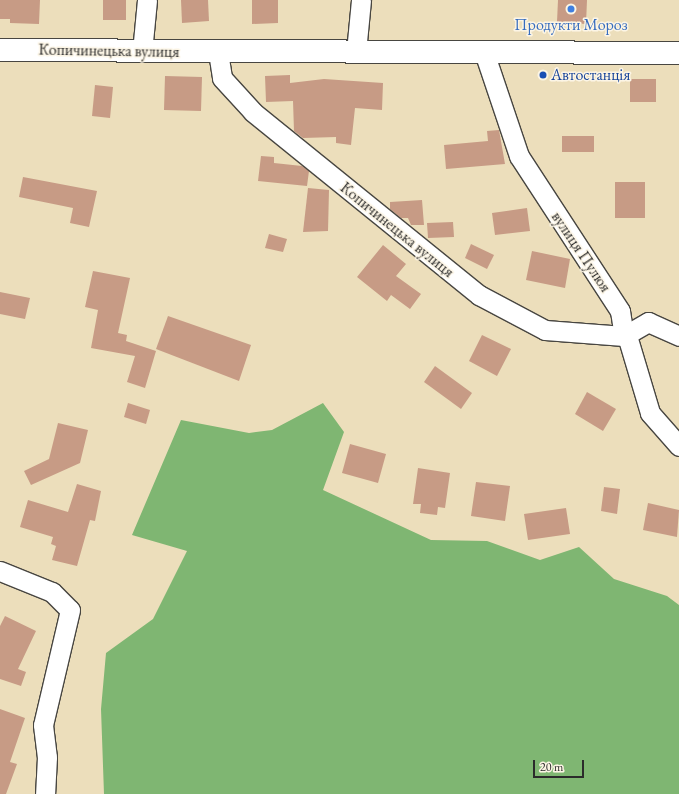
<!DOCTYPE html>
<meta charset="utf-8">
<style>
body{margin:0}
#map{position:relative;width:679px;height:794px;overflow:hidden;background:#ecdebb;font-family:"EB Garamond",serif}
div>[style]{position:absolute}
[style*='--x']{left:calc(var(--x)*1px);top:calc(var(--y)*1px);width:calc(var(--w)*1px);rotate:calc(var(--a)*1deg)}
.forest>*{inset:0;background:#7fb672}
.building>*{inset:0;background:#c79b85}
.roads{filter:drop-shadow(1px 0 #484641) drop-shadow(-1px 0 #484641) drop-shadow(0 1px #484641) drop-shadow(0 -1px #484641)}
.minor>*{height:19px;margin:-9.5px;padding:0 9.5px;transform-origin:9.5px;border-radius:9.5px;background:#fff}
.major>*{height:22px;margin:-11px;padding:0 11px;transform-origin:11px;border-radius:11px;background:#fff}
.dots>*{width:11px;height:11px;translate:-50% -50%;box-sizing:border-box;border:2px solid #fcf5e5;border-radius:50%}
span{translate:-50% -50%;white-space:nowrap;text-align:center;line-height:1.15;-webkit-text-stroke:3px #fcf5e5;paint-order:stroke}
.shop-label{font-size:16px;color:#366cbe}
.street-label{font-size:16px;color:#2b2b2b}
.transit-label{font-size:16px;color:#164399}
.left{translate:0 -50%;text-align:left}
.scale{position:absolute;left:533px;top:760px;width:51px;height:18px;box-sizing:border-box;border:2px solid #2b2b2b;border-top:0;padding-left:5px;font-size:12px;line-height:14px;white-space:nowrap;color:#2b2b2b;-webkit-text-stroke:3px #fcf5e5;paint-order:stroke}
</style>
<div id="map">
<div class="forest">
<div style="clip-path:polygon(323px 403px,344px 432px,323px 490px,431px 540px,487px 541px,540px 560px,579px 547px,614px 579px,667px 596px,679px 605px,679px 794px,104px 794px,101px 709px,106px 653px,153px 619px,187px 551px,132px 535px,181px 420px,249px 433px,272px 430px)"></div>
</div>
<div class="building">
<div style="clip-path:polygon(0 0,40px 0,39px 24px,10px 23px,10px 19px,0 19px)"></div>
<div style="clip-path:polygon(103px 0,126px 0,126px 20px,103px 20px)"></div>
<div style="clip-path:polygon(181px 0,208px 0,209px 21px,182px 23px)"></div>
<div style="clip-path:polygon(252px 0,278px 0,278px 23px,252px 24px)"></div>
<div style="clip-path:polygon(558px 0,587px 0,586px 24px,557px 22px)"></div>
<div style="clip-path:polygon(290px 75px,290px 83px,324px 79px,383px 83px,382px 110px,355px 108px,351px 145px,336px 143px,336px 137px,303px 138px,294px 131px,293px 101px,266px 102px,265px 76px)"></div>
<div style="clip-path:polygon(165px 76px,202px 77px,201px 111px,164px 110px)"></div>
<div style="clip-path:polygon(630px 79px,656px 79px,656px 102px,630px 102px)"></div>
<div style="clip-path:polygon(95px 85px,113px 87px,110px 118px,92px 116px)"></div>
<div style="clip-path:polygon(499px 130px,505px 164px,446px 169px,444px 145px,488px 141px,487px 131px)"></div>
<div style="clip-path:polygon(562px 136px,594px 136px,594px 152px,562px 152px)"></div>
<div style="clip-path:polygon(261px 156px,274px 157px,274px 163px,302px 166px,309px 171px,307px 186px,258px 181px)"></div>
<div style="clip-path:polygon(23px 177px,97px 191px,89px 227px,70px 223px,73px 208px,19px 197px)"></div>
<div style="clip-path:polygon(615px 182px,645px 182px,645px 218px,615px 218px)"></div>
<div style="clip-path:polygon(308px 188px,329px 190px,328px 231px,303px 232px)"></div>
<div style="clip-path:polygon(422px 200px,424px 225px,411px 225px,408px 218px,401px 218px,390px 209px,390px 202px)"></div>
<div style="clip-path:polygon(527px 208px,530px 231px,495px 235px,492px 213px)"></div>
<div style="clip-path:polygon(453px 222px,454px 237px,428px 238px,427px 223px)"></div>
<div style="clip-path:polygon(269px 234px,287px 239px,283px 252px,265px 248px)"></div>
<div style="clip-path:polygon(471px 244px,494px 255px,487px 269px,465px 258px)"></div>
<div style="clip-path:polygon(383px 245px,406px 264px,396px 276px,421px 294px,410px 309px,391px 295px,387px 301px,357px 277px)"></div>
<div style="clip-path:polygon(532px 251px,570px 259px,565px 288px,526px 280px)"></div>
<div style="clip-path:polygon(93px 271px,130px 278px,118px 333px,127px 335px,126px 341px,156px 351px,145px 388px,127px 382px,135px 356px,91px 348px,98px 310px,85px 307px)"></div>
<div style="clip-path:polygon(0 292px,30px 298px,25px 319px,0 314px)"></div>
<div style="clip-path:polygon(168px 316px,251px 345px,239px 381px,156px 349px)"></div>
<div style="clip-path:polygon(482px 335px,511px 349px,497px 376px,469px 361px)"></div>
<div style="clip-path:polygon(435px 366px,472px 393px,461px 409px,424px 382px)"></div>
<div style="clip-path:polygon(587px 392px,616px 409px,603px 431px,575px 414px)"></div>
<div style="clip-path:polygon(128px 403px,150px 410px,146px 424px,124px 417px)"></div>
<div style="clip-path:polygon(58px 423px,88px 430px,80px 463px,31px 485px,24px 471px,49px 459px)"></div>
<div style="clip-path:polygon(350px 444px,386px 454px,378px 483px,342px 473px)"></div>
<div style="clip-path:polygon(418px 468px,450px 473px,445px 508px,438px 507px,437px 515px,420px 513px,421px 504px,413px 504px)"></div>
<div style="clip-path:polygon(476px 482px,510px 486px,505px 521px,471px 516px)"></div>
<div style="clip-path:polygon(77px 484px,101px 491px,95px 521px,90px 520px,77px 566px,52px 560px,56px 546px,51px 544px,53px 537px,20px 527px,28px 500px,68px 512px)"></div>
<div style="clip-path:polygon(604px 487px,620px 489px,617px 514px,601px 511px)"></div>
<div style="clip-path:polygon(648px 503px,679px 510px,677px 537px,643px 530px)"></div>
<div style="clip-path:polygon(566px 508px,570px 534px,528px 540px,524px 514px)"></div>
<div style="clip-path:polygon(5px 616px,36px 631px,18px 669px,26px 672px,21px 686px,0 679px,0 626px)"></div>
<div style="clip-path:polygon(0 709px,25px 718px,10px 762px,17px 764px,6px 794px,0 794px)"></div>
</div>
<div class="roads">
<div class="minor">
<div style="--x:142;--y:52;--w:52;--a:-84.5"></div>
<div style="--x:218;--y:52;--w:26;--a:81"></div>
<div style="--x:222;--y:78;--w:46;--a:47.6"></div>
<div style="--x:253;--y:112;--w:291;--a:39"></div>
<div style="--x:479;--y:295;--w:75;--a:27.9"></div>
<div style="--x:545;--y:330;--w:79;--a:4.3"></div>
<div style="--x:624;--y:336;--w:28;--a:-30"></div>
<div style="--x:648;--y:322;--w:34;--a:24"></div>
<div style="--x:356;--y:52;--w:52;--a:-84.5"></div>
<div style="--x:484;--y:52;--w:110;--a:71.4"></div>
<div style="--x:519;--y:156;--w:185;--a:56.9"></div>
<div style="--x:620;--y:311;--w:25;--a:81"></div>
<div style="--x:624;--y:336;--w:5;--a:37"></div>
<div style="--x:628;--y:339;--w:77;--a:73.4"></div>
<div style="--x:650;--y:413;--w:44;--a:48.7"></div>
<div style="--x:0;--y:571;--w:56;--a:22"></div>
<div style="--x:52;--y:592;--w:25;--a:45"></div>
<div style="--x:70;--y:610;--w:118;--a:103.2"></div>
<div style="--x:43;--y:725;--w:32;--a:83"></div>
<div style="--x:47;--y:757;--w:37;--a:93"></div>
</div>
<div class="major">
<div style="--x:0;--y:50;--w:679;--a:0.25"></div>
</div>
</div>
<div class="dots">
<div style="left:571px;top:9px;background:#3f7fe0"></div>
<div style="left:543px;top:75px;background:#1a4fb4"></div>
</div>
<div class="shop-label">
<span style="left:571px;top:25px">Продукти Мороз</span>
</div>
<div class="street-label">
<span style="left:109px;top:51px;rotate:1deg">Копичинецька вулиця</span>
<span style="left:397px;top:230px;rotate:39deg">Копичинецька вулиця</span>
<span style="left:581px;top:252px;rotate:56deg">вулиця Пулюя</span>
</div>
<div class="transit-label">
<span class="left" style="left:551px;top:75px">Автостанція</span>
</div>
<div class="scale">20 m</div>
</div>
